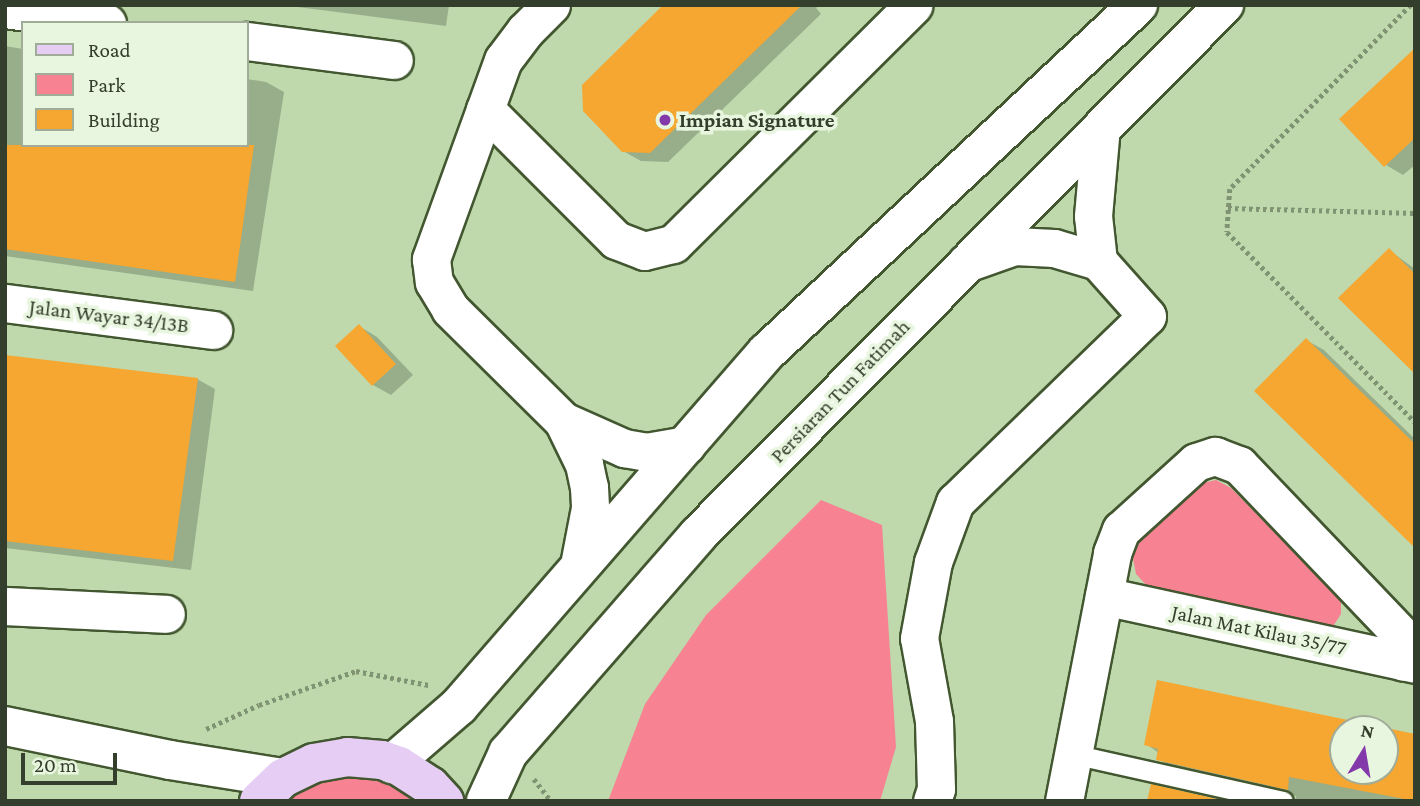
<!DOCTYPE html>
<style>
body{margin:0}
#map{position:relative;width:1420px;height:806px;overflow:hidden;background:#bfd9ad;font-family:"Crimson Pro",serif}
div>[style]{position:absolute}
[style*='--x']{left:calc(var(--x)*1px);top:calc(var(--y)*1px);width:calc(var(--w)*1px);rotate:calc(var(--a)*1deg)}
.green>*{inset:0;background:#f68292}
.shadow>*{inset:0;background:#0003}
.building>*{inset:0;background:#f5a731}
.path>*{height:4.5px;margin-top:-2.25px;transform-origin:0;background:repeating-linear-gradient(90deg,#809372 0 3.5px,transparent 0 7px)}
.roads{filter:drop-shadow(2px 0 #425730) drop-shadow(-2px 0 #425730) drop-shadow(0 2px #425730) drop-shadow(0 -2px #425730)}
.service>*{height:19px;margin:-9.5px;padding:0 9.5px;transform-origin:9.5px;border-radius:9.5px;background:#fff}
.minor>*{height:37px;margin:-18.5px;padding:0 18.5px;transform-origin:18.5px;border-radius:18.5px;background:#fff}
.tertiary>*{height:38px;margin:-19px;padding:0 19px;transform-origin:19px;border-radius:19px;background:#fff}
.secondary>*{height:38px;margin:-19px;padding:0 19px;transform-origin:19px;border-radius:19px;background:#fff}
.primary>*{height:38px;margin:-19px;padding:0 19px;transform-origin:19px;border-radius:19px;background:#e5cdf4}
.dots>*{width:19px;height:19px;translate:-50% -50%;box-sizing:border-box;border:4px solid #e8f5df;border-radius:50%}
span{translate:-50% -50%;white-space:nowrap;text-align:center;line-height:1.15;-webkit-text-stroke:7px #e8f5df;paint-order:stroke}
.poi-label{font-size:21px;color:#343e2c;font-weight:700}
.left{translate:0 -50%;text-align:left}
.street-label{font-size:21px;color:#343e2c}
.frame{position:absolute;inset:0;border:7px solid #343e2c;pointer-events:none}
.legend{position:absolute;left:21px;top:21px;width:228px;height:126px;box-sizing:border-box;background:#e8f5df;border:2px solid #a0ac97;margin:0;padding:9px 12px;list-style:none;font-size:21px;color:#343e2c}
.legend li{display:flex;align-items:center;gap:14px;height:35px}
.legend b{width:35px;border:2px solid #a0ac97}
.north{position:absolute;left:1329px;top:715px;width:70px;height:70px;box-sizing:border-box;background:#e8f5df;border:2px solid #a0ac97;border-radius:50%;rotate:11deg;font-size:19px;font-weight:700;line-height:28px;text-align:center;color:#343e2c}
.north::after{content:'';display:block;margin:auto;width:24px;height:32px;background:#8439aa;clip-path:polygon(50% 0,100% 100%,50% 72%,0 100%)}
.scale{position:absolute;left:21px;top:753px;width:96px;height:32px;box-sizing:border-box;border:4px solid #343e2c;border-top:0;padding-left:9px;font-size:21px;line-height:24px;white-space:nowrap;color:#343e2c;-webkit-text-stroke:5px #e8f5df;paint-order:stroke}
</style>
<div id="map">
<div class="green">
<div style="clip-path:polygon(1216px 480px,1231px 488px,1341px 600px,1341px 614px,1332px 628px,1149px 588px,1136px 574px,1133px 558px,1137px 540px,1203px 483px)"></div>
<div style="clip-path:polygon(821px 500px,882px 525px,896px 747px,880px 801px,608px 801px,645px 704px,706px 615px)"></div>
<div style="clip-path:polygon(364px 775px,385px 781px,415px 801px,283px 801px,320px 778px)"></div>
</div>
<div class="shadow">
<div style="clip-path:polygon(282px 5px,449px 5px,446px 26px)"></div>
<div style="clip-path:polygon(666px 5px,819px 5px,816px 8px,821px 14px,668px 162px,641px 161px,623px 151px)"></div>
<div style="clip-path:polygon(5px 46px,23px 49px,23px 145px,247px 145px,247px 79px,266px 82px,284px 92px,253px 291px,5px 256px)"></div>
<div style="clip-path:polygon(1415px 51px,1415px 165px,1403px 175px,1386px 165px)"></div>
<div style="clip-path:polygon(1389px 250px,1415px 269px,1415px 373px)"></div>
<div style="clip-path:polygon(359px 326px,377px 337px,413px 375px,391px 395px,373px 385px,337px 346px)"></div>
<div style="clip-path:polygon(1306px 340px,1324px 350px,1415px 439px,1415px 546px)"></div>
<div style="clip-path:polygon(5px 356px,197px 379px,215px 389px,191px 570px,5px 548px)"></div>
<div style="clip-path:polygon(1159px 682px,1382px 729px,1343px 729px,1343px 771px,1385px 771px,1385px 730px,1415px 801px,1296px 801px,1296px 796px,1176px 769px,1158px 759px,1159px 753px,1146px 744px)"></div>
</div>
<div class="building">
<div style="clip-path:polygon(663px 5px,802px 5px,650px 153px,622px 152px,583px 111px,582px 85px)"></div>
<div style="clip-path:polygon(1415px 48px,1415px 138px,1384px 167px,1339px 119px)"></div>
<div style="clip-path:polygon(5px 145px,254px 145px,235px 282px,5px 249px)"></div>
<div style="clip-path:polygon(1389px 248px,1415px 274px,1415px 374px,1338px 298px)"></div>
<div style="clip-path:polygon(359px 324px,396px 364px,372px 386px,335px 346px)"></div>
<div style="clip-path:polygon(1306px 338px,1415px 444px,1415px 548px,1254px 391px)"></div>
<div style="clip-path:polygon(5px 355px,198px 378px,173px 561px,5px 541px)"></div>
<div style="clip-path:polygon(evenodd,1157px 680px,1415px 734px,1415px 801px,1289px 777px,1288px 790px,1156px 760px,1158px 749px,1144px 745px,1157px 680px,1343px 729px,1385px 729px,1385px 771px,1343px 771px,1343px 729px)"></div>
<div style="clip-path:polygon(1151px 784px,1226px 801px,1147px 801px)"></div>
</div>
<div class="path">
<div style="--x:1411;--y:5;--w:258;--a:134.5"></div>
<div style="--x:1230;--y:189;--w:43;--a:94"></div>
<div style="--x:1227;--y:232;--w:267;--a:45.3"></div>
<div style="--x:1228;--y:208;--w:187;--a:1.5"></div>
<div style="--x:206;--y:729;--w:58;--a:-24.4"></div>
<div style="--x:259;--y:705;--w:103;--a:-19.3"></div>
<div style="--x:356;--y:671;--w:74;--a:10.9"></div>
<div style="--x:534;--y:779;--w:28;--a:52"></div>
</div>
<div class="roads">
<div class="service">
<div style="--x:1073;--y:754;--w:215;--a:12.6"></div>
</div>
<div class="minor">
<div style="--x:551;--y:5;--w:37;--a:135"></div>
<div style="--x:525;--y:31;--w:36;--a:127"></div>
<div style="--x:503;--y:60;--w:212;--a:109.9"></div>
<div style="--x:431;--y:259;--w:23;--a:83"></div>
<div style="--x:434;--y:282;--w:31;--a:59"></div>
<div style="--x:450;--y:309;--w:159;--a:44.7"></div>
<div style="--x:563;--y:421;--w:67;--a:23.9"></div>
<div style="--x:624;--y:448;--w:22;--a:10"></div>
<div style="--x:646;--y:452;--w:41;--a:-9.9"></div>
<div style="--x:5;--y:9;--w:103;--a:7.8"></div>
<div style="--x:247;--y:41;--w:148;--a:7.4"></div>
<div style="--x:485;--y:109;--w:185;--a:45"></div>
<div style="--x:616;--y:240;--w:30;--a:21"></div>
<div style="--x:644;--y:251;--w:30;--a:-14"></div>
<div style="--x:673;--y:244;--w:339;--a:-44.8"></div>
<div style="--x:966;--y:263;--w:51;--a:-19.5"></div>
<div style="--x:1014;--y:246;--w:40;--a:2.9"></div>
<div style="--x:1054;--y:248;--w:46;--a:16.5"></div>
<div style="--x:1098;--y:261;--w:45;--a:-96.3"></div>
<div style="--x:1093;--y:216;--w:89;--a:-84.9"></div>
<div style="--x:5;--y:303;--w:210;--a:7.4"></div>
<div style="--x:563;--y:421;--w:48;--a:64"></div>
<div style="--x:584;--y:464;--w:24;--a:78"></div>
<div style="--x:589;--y:487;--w:21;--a:87"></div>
<div style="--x:590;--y:508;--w:58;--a:100.9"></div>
<div style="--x:1104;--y:596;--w:318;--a:12.3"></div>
<div style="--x:5;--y:606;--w:161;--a:2.8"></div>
<div style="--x:932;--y:801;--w:13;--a:-72"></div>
<div style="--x:936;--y:789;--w:68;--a:-91.7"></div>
<div style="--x:934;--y:721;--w:84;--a:-100.2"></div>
<div style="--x:919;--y:638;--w:77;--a:-79.6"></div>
<div style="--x:933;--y:562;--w:64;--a:-69.9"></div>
<div style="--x:955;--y:502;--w:267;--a:-44.1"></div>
<div style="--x:1147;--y:316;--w:74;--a:-131.7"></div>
<div style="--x:1064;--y:801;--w:253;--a:-79"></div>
<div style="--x:1112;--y:553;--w:25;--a:-69"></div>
<div style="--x:1121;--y:530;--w:101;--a:-42.2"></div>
<div style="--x:1196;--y:462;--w:20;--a:-18"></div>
<div style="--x:1215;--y:456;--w:26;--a:21"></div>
<div style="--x:1239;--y:465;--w:243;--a:46.3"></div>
<div style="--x:1407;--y:641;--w:21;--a:101"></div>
</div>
<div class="tertiary">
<div style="--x:392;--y:764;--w:89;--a:-40.9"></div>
<div style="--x:459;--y:706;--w:469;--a:-49"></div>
<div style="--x:767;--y:352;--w:508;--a:-43.09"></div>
<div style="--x:486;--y:801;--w:53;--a:-65.4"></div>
<div style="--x:508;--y:753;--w:289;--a:-48.9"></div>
<div style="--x:698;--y:535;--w:747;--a:-45.22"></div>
</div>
<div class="secondary">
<div style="--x:5;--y:726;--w:168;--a:11.6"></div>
<div style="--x:170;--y:760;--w:114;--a:9.1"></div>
</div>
<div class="primary">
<div style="--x:259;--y:801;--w:33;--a:-44"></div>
<div style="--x:283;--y:778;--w:34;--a:-26"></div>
<div style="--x:314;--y:763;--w:34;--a:-10"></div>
<div style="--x:347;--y:757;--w:35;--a:5"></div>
<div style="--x:382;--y:760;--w:18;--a:19"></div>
<div style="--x:399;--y:766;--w:37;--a:33"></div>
<div style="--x:430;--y:786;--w:21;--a:47"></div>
</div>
</div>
<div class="dots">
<div style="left:665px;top:120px;background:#8439aa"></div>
</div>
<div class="poi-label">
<span class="left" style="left:679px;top:120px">Impian Signature</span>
</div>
<div class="street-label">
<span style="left:109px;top:316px;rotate:7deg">Jalan Wayar 34/13B</span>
<span style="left:840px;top:391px;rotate:-46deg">Persiaran Tun Fatimah</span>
<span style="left:1259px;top:630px;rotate:12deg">Jalan Mat Kilau 35/77</span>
</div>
<div class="frame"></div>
<ul class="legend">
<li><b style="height:9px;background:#e5cdf4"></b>Road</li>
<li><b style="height:19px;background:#f68292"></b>Park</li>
<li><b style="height:19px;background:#f5a731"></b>Building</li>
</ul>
<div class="north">N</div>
<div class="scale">20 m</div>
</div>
